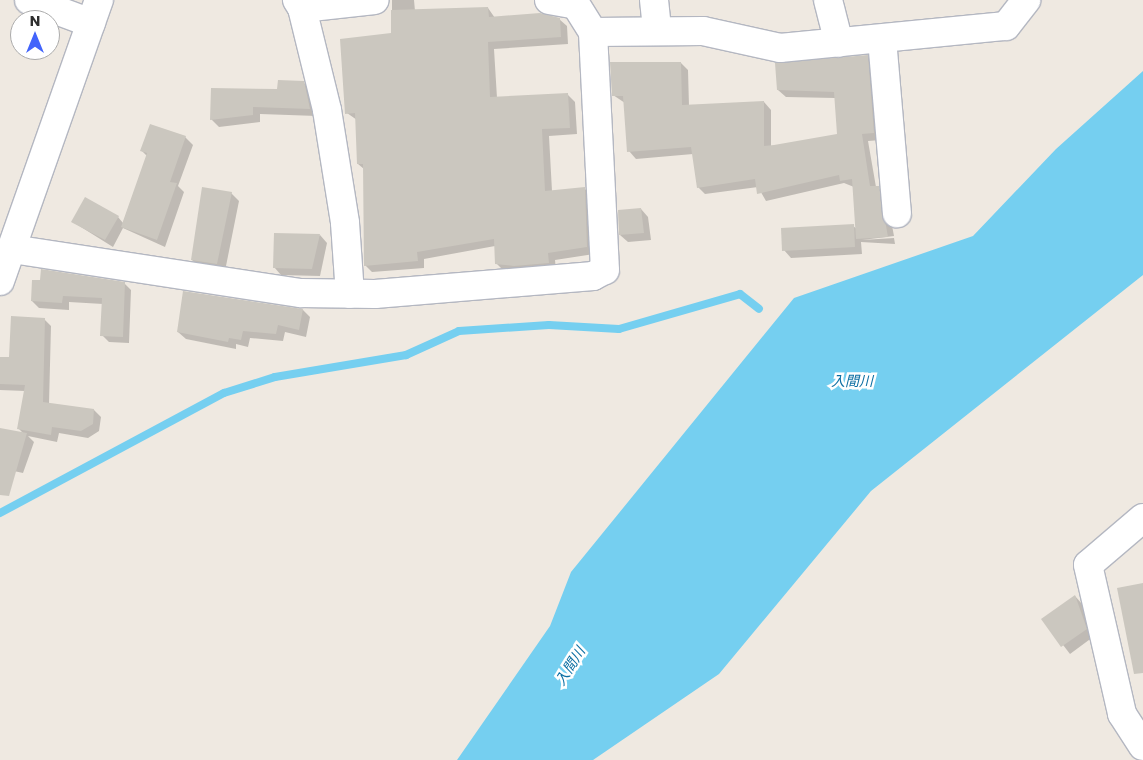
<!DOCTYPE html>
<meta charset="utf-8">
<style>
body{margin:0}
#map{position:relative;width:1143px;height:760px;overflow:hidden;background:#efe9e1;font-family:Poppins,"Noto Sans JP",sans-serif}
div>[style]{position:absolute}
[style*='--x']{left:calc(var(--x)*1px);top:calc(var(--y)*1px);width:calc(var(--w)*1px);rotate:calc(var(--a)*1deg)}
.water>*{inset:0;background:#75cff0}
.shadow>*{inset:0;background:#0003}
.stream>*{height:8px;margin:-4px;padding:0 4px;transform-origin:4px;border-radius:4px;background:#75cff0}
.building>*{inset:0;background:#cbc7bf}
.roads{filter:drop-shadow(1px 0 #b4b7c1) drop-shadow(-1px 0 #b4b7c1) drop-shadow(0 1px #b4b7c1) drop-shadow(0 -1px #b4b7c1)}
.minor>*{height:28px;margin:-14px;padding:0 14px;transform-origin:14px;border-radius:14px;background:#fff}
.tertiary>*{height:28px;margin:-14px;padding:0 14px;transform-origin:14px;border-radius:14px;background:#fff}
span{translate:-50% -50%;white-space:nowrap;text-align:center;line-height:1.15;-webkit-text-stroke:5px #fff;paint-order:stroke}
.water-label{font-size:14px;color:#0d6fa3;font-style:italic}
.north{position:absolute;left:10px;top:10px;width:50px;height:50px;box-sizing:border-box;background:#fff;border:1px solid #ababab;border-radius:50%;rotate:0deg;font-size:14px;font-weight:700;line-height:20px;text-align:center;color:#2e2e2e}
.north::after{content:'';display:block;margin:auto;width:18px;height:22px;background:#4264fb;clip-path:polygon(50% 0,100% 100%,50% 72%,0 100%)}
</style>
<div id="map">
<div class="water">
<div style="clip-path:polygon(1143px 71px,1143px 275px,871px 491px,719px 674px,593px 760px,457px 760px,550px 626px,571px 572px,794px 298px,973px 236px,1056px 149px)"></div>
</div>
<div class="shadow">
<div style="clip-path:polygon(392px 0,414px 0,415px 11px,488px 8px,495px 18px,559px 19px,567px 26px,568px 44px,494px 49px,497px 98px,567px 94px,575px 102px,577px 134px,549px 136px,552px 191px,585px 189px,592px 196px,594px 254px,555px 260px,556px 270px,504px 271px,496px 263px,495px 246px,424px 259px,424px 268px,372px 272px,365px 265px,364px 169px,358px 164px,357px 120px,347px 113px,392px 34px)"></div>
<div style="clip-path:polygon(867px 56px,875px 64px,881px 140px,868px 141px,876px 187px,886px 194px,894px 236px,862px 240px,894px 238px,895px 244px,861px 242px,862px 254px,791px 258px,784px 250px,853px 226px,857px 229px,854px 187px,844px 183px,766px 201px,758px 187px,705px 194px,698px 187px,693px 154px,636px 159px,629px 151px,625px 103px,613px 95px,681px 63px,688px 70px,689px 106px,764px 102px,771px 110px,771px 147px,838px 135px,835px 98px,786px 97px,778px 90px)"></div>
<div style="clip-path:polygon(303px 82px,311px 90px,317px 116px,260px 114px,260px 122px,219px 127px,211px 119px)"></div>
<div style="clip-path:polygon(185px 137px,193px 145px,178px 186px,184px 192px,165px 247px,123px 228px,113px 247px,73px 222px,118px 217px,123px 223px,147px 156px,141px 150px)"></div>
<div style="clip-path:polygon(231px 193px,239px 201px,225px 271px,200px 267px,192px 260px)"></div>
<div style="clip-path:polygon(641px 209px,648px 217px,651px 240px,628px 242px,620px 235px)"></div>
<div style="clip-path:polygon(320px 235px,327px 243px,320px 276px,281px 275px,274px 267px)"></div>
<div style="clip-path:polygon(124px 283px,131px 290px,129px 343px,109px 342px,102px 335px,103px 304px,69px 302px,69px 310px,39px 308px,32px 301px)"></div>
<div style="clip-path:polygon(303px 310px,310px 317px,306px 337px,285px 332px,283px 341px,250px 338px,248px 347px,236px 344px,236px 349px,186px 339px,178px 332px)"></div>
<div style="clip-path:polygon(44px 319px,51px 326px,49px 404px,94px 410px,101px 417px,99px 431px,88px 438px,59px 433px,57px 442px,28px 436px,34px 442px,23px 473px,0 468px,0 429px,24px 434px,19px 429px,25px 391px,0 390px,0 358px,10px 359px)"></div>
<div style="clip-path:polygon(1075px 596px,1082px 604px,1093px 637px,1070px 654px,1043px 619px)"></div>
</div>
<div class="stream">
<div style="--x:0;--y:513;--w:254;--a:-28.2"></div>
<div style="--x:224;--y:393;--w:53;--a:-17.4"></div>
<div style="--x:275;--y:377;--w:133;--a:-9.5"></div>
<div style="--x:406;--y:355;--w:58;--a:-24.4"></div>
<div style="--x:459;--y:331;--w:90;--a:-3.8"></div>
<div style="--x:549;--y:325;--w:70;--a:3.3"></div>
<div style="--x:619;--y:329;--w:126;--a:-16.1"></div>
<div style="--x:740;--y:294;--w:24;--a:38"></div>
</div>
<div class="building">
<div style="clip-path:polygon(488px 7px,489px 17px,540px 13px,560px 18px,561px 37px,488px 42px,490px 97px,568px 93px,570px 128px,542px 129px,545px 191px,585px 187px,587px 247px,548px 253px,549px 263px,514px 266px,495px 264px,494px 239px,417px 252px,418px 261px,364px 266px,363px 164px,357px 164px,355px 113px,345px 114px,340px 39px,391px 33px,391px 10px)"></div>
<div style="clip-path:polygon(868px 55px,874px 133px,862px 134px,870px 186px,879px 186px,888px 237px,856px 239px,852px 179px,840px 181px,839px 175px,757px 194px,755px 179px,697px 188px,691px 147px,627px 152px,623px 96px,612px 96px,610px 62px,681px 62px,682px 105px,764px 101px,764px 146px,774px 145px,837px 134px,834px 92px,777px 90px,775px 63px)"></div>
<div style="clip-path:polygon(278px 80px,304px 81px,310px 109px,253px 107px,253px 115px,210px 120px,211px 88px,277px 89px)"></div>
<div style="clip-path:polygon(150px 124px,186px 136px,170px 182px,177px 183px,157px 240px,121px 227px,147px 153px,140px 151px)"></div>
<div style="clip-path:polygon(202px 187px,232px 192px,217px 264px,191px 260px)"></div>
<div style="clip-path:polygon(85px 197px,119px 216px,105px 240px,71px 222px)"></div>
<div style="clip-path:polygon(641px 208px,644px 233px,619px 235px,618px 210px)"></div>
<div style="clip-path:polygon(854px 224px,855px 247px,782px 251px,781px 228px)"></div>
<div style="clip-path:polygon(274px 233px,320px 234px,312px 269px,273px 268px)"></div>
<div style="clip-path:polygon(41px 269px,125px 282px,123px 337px,100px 336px,102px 298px,63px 296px,62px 303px,31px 301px,32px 280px,40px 280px)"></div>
<div style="clip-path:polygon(183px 291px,303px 309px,299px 330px,278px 325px,276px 334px,243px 331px,241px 340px,229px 338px,228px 342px,177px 332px)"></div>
<div style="clip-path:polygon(11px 316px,45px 318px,43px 402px,94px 409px,93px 424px,81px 431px,52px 427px,51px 435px,17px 429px,25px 385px,0 384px,0 357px,9px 357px)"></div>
<div style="clip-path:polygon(0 428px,27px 433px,9px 496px,0 495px)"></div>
<div style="clip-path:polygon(1143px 583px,1143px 673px,1134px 674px,1117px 588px)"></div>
<div style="clip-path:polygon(1075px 595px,1087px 629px,1061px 647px,1041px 619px)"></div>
</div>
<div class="roads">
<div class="minor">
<div style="--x:29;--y:0;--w:66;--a:20.4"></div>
<div style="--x:297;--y:0;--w:9;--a:58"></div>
<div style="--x:302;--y:8;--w:73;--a:-6.3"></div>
<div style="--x:549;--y:0;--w:27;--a:10"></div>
<div style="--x:576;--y:5;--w:32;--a:58"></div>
<div style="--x:654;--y:0;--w:30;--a:84"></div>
<div style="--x:828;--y:0;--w:44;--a:75.7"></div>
<div style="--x:302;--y:8;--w:105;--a:76.2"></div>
<div style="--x:327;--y:110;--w:114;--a:80.9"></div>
<div style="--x:345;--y:223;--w:71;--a:86"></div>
<div style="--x:882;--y:39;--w:175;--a:85.1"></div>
<div style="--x:12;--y:249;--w:292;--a:8.7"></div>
<div style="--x:301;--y:293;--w:74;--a:0.8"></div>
<div style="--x:375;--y:294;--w:219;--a:-4.7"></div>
<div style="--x:593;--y:276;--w:13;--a:-27"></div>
<div style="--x:605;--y:270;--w:238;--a:-92.9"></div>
<div style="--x:593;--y:32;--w:110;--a:-0.5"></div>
<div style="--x:703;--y:31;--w:79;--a:12.4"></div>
<div style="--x:780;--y:48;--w:227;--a:-5.6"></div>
<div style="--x:1006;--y:26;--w:33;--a:-52"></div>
<div style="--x:1143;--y:518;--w:72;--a:139.5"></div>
<div style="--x:1088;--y:565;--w:153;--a:77.1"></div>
<div style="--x:1122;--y:714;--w:38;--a:57"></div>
</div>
<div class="tertiary">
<div style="--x:0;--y:281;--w:298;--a:-70.6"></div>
</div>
</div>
<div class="water-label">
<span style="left:852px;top:381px">入間川</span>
<span style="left:570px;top:666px;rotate:-58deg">入間川</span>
</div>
<div class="north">N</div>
</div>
